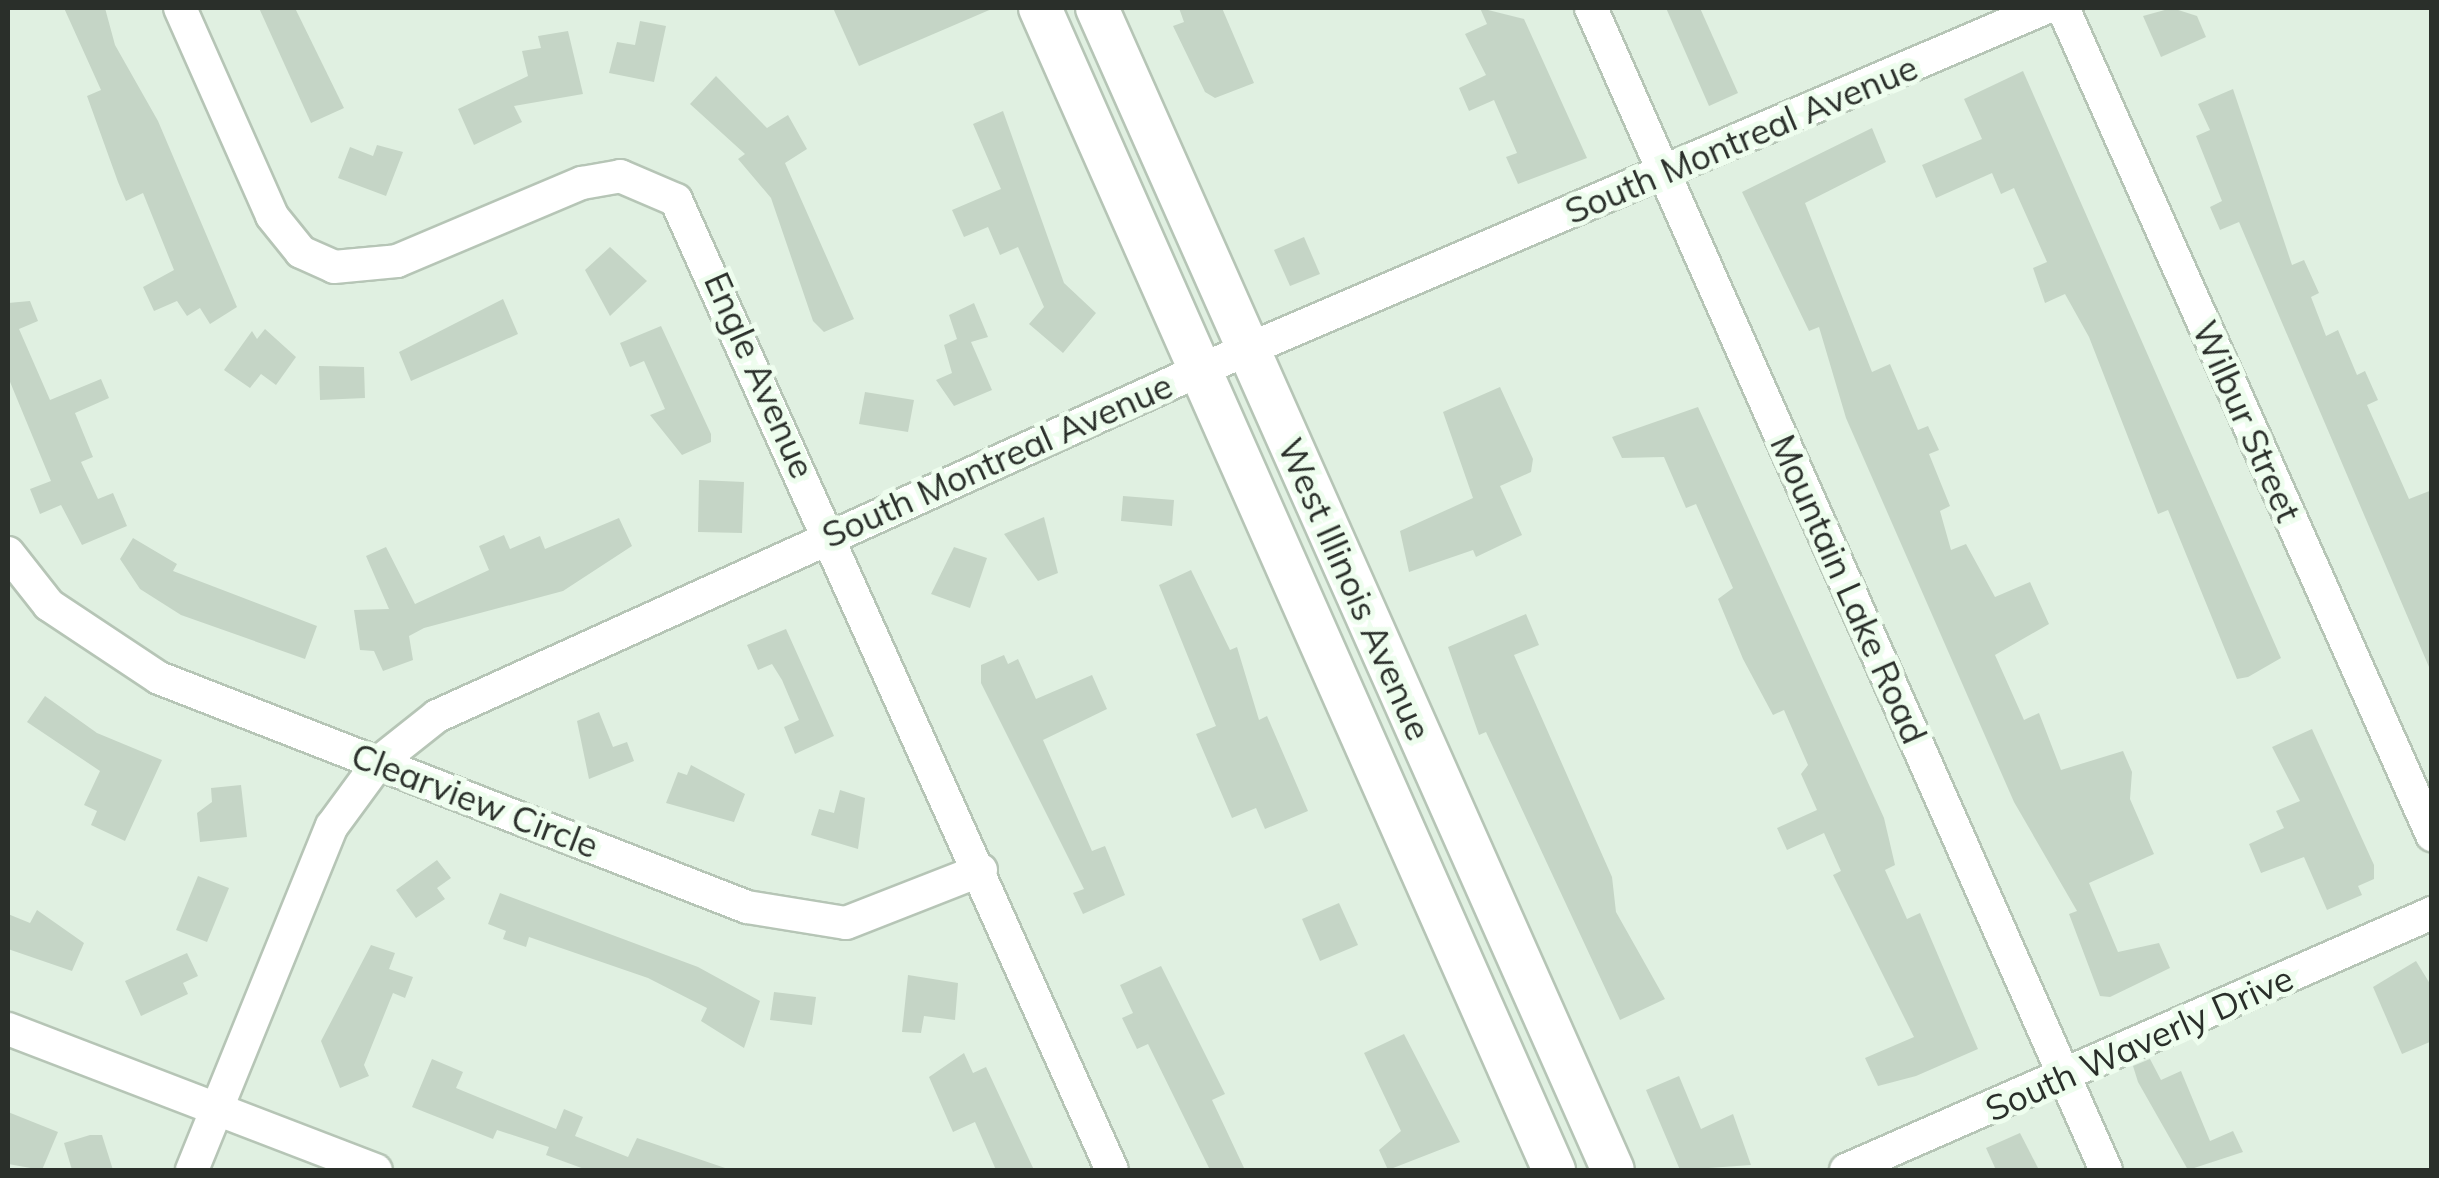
<!DOCTYPE html>
<style>
body{margin:0}
#map{position:relative;width:2439px;height:1178px;overflow:hidden;background:#e0f0e1;font-family:Mulish,sans-serif}
div>[style]{position:absolute}
[style*='--x']{left:calc(var(--x)*1px);top:calc(var(--y)*1px);width:calc(var(--w)*1px);rotate:calc(var(--a)*1deg)}
.building>*{inset:0;background:#c5d5c6}
.roads{filter:drop-shadow(2px 0 #b6c5b6) drop-shadow(-2px 0 #b6c5b6) drop-shadow(0 2px #b6c5b6) drop-shadow(0 -2px #b6c5b6)}
.minor>*{height:32px;margin:-16px;padding:0 16px;transform-origin:16px;border-radius:16px;background:#fff}
.major>*{height:42px;margin:-21px;padding:0 21px;transform-origin:21px;border-radius:21px;background:#fff}
span{translate:-50% -50%;white-space:nowrap;text-align:center;line-height:1.15;-webkit-text-stroke:10px #eefdee;paint-order:stroke}
.street-label{font-size:35px;color:#2a2f2a}
.frame{position:absolute;inset:0;border:10px solid #2a2f2a;pointer-events:none}
</style>
<div id="map">
<div class="building">
<div style="clip-path:polygon(64px 8px,105px 8px,115px 45px,158px 121px,237px 307px,210px 324px,200px 308px,187px 316px,177px 301px,154px 311px,143px 287px,174px 270px,143px 193px,126px 201px,118px 182px,87px 96px,101px 90px)"></div>
<div style="clip-path:polygon(259px 8px,295px 8px,344px 108px,311px 123px)"></div>
<div style="clip-path:polygon(833px 8px,994px 8px,859px 66px)"></div>
<div style="clip-path:polygon(1179px 8px,1222px 8px,1254px 83px,1215px 98px,1205px 92px,1173px 26px,1184px 22px)"></div>
<div style="clip-path:polygon(1480px 8px,1524px 19px,1587px 158px,1518px 184px,1506px 157px,1517px 153px,1494px 100px,1469px 111px,1459px 88px,1486px 75px,1465px 34px,1487px 24px)"></div>
<div style="clip-path:polygon(1666px 8px,1700px 8px,1738px 93px,1709px 106px)"></div>
<div style="clip-path:polygon(2172px 8px,2197px 16px,2206px 37px,2161px 57px,2143px 16px)"></div>
<div style="clip-path:polygon(640px 21px,666px 26px,654px 82px,609px 73px,617px 42px,635px 45px)"></div>
<div style="clip-path:polygon(568px 31px,583px 94px,514px 106px,522px 122px,474px 145px,458px 109px,528px 76px,522px 51px,541px 48px,538px 36px)"></div>
<div style="clip-path:polygon(2023px 71px,2281px 658px,2248px 677px,2237px 679px,2168px 510px,2158px 514px,2089px 337px,2065px 294px,2045px 303px,2033px 268px,2047px 262px,2014px 188px,2001px 194px,1992px 173px,1936px 198px,1922px 165px,1982px 139px,1964px 99px)"></div>
<div style="clip-path:polygon(716px 76px,767px 128px,788px 115px,807px 149px,785px 163px,854px 319px,824px 332px,813px 321px,771px 198px,738px 159px,745px 154px,690px 104px)"></div>
<div style="clip-path:polygon(2233px 89px,2292px 265px,2304px 260px,2319px 293px,2311px 297px,2326px 336px,2338px 330px,2357px 375px,2365px 371px,2378px 400px,2367px 405px,2409px 499px,2432px 490px,2432px 674px,2239px 222px,2220px 230px,2210px 207px,2222px 201px,2196px 136px,2210px 130px,2198px 104px)"></div>
<div style="clip-path:polygon(1003px 111px,1064px 283px,1096px 313px,1063px 353px,1029px 324px,1044px 307px,1018px 247px,1000px 255px,988px 227px,964px 237px,952px 210px,1001px 189px,973px 124px)"></div>
<div style="clip-path:polygon(1872px 128px,1886px 162px,1805px 203px,1872px 372px,1890px 364px,1918px 430px,1928px 426px,1939px 450px,1929px 454px,1950px 506px,1940px 511px,1951px 550px,1966px 544px,1995px 597px,2030px 582px,2049px 624px,1995px 655px,2024px 720px,2039px 713px,2061px 770px,2123px 751px,2132px 772px,2130px 799px,2154px 854px,2089px 883px,2118px 952px,2159px 943px,2170px 968px,2110px 997px,2100px 996px,2069px 914px,2077px 911px,2014px 802px,1846px 418px,1819px 327px,1809px 331px,1742px 192px)"></div>
<div style="clip-path:polygon(377px 145px,403px 152px,386px 196px,338px 178px,350px 147px,373px 156px)"></div>
<div style="clip-path:polygon(1304px 237px,1320px 274px,1290px 286px,1274px 250px)"></div>
<div style="clip-path:polygon(610px 247px,647px 281px,610px 316px,585px 270px)"></div>
<div style="clip-path:polygon(503px 299px,518px 334px,411px 381px,399px 352px)"></div>
<div style="clip-path:polygon(30px 301px,38px 321px,19px 329px,50px 400px,101px 379px,109px 398px,75px 413px,93px 457px,81px 462px,98px 499px,113px 493px,127px 526px,82px 545px,61px 505px,40px 514px,30px 489px,51px 481px,8px 377px,8px 303px)"></div>
<div style="clip-path:polygon(974px 303px,988px 337px,971px 342px,992px 390px,954px 406px,936px 380px,952px 373px,944px 345px,957px 339px,949px 315px)"></div>
<div style="clip-path:polygon(661px 326px,711px 434px,711px 442px,682px 455px,650px 415px,665px 409px,644px 361px,630px 367px,620px 343px)"></div>
<div style="clip-path:polygon(265px 329px,296px 357px,276px 385px,261px 374px,250px 388px,224px 370px,252px 331px,257px 339px)"></div>
<div style="clip-path:polygon(319px 366px,364px 367px,365px 398px,320px 400px)"></div>
<div style="clip-path:polygon(1500px 387px,1533px 459px,1531px 472px,1500px 486px,1522px 535px,1476px 557px,1473px 550px,1409px 572px,1400px 531px,1473px 498px,1443px 412px)"></div>
<div style="clip-path:polygon(865px 392px,914px 400px,908px 432px,859px 424px)"></div>
<div style="clip-path:polygon(1698px 407px,1884px 818px,1895px 865px,1885px 870px,1907px 919px,1920px 913px,1978px 1049px,1916px 1076px,1878px 1086px,1865px 1058px,1914px 1037px,1833px 875px,1841px 871px,1824px 833px,1787px 850px,1777px 828px,1817px 810px,1801px 774px,1808px 765px,1784px 710px,1773px 715px,1743px 659px,1718px 599px,1733px 588px,1696px 504px,1686px 508px,1664px 457px,1622px 458px,1612px 437px)"></div>
<div style="clip-path:polygon(699px 480px,744px 482px,742px 533px,698px 532px)"></div>
<div style="clip-path:polygon(1123px 496px,1174px 500px,1172px 526px,1121px 521px)"></div>
<div style="clip-path:polygon(1044px 517px,1058px 573px,1038px 581px,1004px 534px)"></div>
<div style="clip-path:polygon(619px 518px,632px 546px,563px 591px,424px 628px,409px 636px,413px 660px,383px 671px,374px 651px,360px 650px,354px 610px,389px 609px,366px 556px,386px 547px,415px 604px,489px 570px,479px 546px,504px 535px,510px 549px,540px 536px,545px 549px)"></div>
<div style="clip-path:polygon(133px 538px,177px 564px,173px 571px,317px 626px,305px 659px,181px 615px,140px 589px,120px 559px)"></div>
<div style="clip-path:polygon(954px 547px,987px 558px,970px 608px,931px 594px)"></div>
<div style="clip-path:polygon(1191px 570px,1230px 650px,1237px 647px,1259px 720px,1267px 716px,1308px 811px,1265px 829px,1256px 808px,1232px 818px,1196px 734px,1216px 726px,1159px 585px)"></div>
<div style="clip-path:polygon(1526px 614px,1539px 645px,1514px 655px,1612px 877px,1616px 912px,1665px 999px,1620px 1020px,1486px 732px,1479px 735px,1448px 647px)"></div>
<div style="clip-path:polygon(786px 629px,834px 736px,795px 754px,784px 727px,799px 720px,782px 680px,772px 664px,758px 670px,747px 645px)"></div>
<div style="clip-path:polygon(1004px 655px,1008px 664px,1018px 659px,1036px 699px,1092px 675px,1107px 709px,1043px 740px,1092px 851px,1105px 846px,1125px 895px,1083px 914px,1073px 893px,1084px 889px,981px 683px,981px 665px)"></div>
<div style="clip-path:polygon(45px 696px,97px 733px,162px 760px,125px 841px,91px 825px,97px 811px,84px 805px,100px 771px,27px 722px)"></div>
<div style="clip-path:polygon(599px 712px,613px 747px,627px 742px,634px 761px,589px 779px,577px 721px)"></div>
<div style="clip-path:polygon(2312px 729px,2374px 865px,2374px 879px,2358px 886px,2362px 895px,2327px 910px,2304px 857px,2261px 873px,2249px 844px,2284px 828px,2276px 811px,2300px 801px,2272px 747px)"></div>
<div style="clip-path:polygon(691px 765px,745px 794px,734px 822px,666px 803px,678px 772px,687px 775px)"></div>
<div style="clip-path:polygon(241px 785px,247px 837px,200px 842px,197px 813px,212px 802px,211px 788px)"></div>
<div style="clip-path:polygon(840px 790px,865px 798px,858px 849px,811px 835px,819px 809px,834px 813px)"></div>
<div style="clip-path:polygon(437px 860px,451px 878px,437px 888px,445px 899px,416px 918px,396px 890px)"></div>
<div style="clip-path:polygon(198px 876px,229px 888px,207px 942px,176px 930px)"></div>
<div style="clip-path:polygon(500px 893px,698px 967px,760px 1001px,744px 1048px,701px 1021px,707px 1008px,648px 978px,529px 937px,526px 947px,503px 939px,506px 931px,488px 924px)"></div>
<div style="clip-path:polygon(1339px 903px,1358px 945px,1320px 961px,1302px 919px)"></div>
<div style="clip-path:polygon(37px 910px,84px 943px,72px 971px,8px 949px,8px 914px,30px 923px)"></div>
<div style="clip-path:polygon(371px 945px,395px 953px,389px 969px,413px 977px,405px 998px,393px 993px,364px 1065px,369px 1076px,340px 1088px,321px 1041px)"></div>
<div style="clip-path:polygon(187px 953px,198px 976px,183px 983px,188px 994px,141px 1016px,125px 981px)"></div>
<div style="clip-path:polygon(2416px 961px,2432px 987px,2432px 1041px,2402px 1054px,2373px 987px)"></div>
<div style="clip-path:polygon(1161px 966px,1225px 1094px,1212px 1100px,1245px 1170px,1210px 1170px,1148px 1044px,1137px 1049px,1122px 1018px,1133px 1013px,1120px 985px)"></div>
<div style="clip-path:polygon(908px 975px,958px 983px,955px 1020px,924px 1016px,921px 1033px,902px 1032px)"></div>
<div style="clip-path:polygon(774px 992px,816px 997px,812px 1025px,770px 1020px)"></div>
<div style="clip-path:polygon(1404px 1034px,1460px 1142px,1388px 1170px,1379px 1150px,1401px 1131px,1364px 1053px)"></div>
<div style="clip-path:polygon(964px 1053px,973px 1073px,986px 1067px,1034px 1170px,996px 1170px,975px 1122px,953px 1132px,929px 1077px)"></div>
<div style="clip-path:polygon(432px 1059px,463px 1072px,456px 1088px,556px 1129px,564px 1109px,583px 1117px,575px 1136px,628px 1157px,637px 1138px,731px 1170px,587px 1170px,546px 1155px,549px 1147px,497px 1130px,493px 1139px,412px 1107px)"></div>
<div style="clip-path:polygon(2150px 1059px,2161px 1080px,2181px 1071px,2210px 1141px,2233px 1131px,2243px 1152px,2188px 1170px,2138px 1082px,2133px 1066px)"></div>
<div style="clip-path:polygon(1679px 1076px,1701px 1129px,1733px 1114px,1751px 1165px,1680px 1170px,1646px 1090px)"></div>
<div style="clip-path:polygon(8px 1112px,58px 1132px,42px 1170px,8px 1164px)"></div>
<div style="clip-path:polygon(2020px 1133px,2039px 1170px,1996px 1170px,1986px 1148px)"></div>
<div style="clip-path:polygon(90px 1135px,102px 1135px,113px 1170px,72px 1170px,64px 1143px)"></div>
</div>
<div class="roads">
<div class="minor">
<div style="--x:180;--y:8;--w:227;--a:66.1"></div>
<div style="--x:272;--y:216;--w:46;--a:51.1"></div>
<div style="--x:301;--y:252;--w:36;--a:24"></div>
<div style="--x:334;--y:267;--w:63;--a:-5.4"></div>
<div style="--x:397;--y:261;--w:201;--a:-22.9"></div>
<div style="--x:582;--y:183;--w:39;--a:-10"></div>
<div style="--x:620;--y:176;--w:61;--a:23.2"></div>
<div style="--x:676;--y:200;--w:1063;--a:65.8"></div>
<div style="--x:1591;--y:8;--w:1271;--a:66.1"></div>
<div style="--x:2063;--y:8;--w:906;--a:65.95"></div>
<div style="--x:8;--y:553;--w:66;--a:51.7"></div>
<div style="--x:49;--y:605;--w:132;--a:33.6"></div>
<div style="--x:159;--y:678;--w:631;--a:21.28"></div>
<div style="--x:747;--y:907;--w:100;--a:9.2"></div>
<div style="--x:846;--y:923;--w:145;--a:-21.4"></div>
<div style="--x:8;--y:1029;--w:394;--a:21"></div>
<div style="--x:192;--y:1170;--w:371;--a:-67.9"></div>
<div style="--x:332;--y:826;--w:79;--a:-53.7"></div>
<div style="--x:379;--y:762;--w:74;--a:-38.4"></div>
<div style="--x:437;--y:716;--w:838;--a:-24.39"></div>
<div style="--x:1200;--y:370;--w:919;--a:-23.19"></div>
<div style="--x:1846;--y:1170;--w:640;--a:-23.68"></div>
</div>
<div class="major">
<div style="--x:1040;--y:8;--w:1271;--a:66.14"></div>
<div style="--x:1097;--y:8;--w:1271;--a:66.06"></div>
</div>
</div>
<div class="street-label">
<span style="left:1741px;top:139px;rotate:-23deg">South Montreal Avenue</span>
<span style="left:760px;top:375px;rotate:66deg">Engle Avenue</span>
<span style="left:2247px;top:421px;rotate:66deg">Wilbur Street</span>
<span style="left:997px;top:460px;rotate:-24deg">South Montreal Avenue</span>
<span style="left:1355px;top:589px;rotate:66deg">West Illinois Avenue</span>
<span style="left:1849px;top:589px;rotate:66deg">Mountain Lake Road</span>
<span style="left:475px;top:800px;rotate:21deg">Clearview Circle</span>
<span style="left:2139px;top:1043px;rotate:-24deg">South Waverly Drive</span>
</div>
<div class="frame"></div>
</div>
